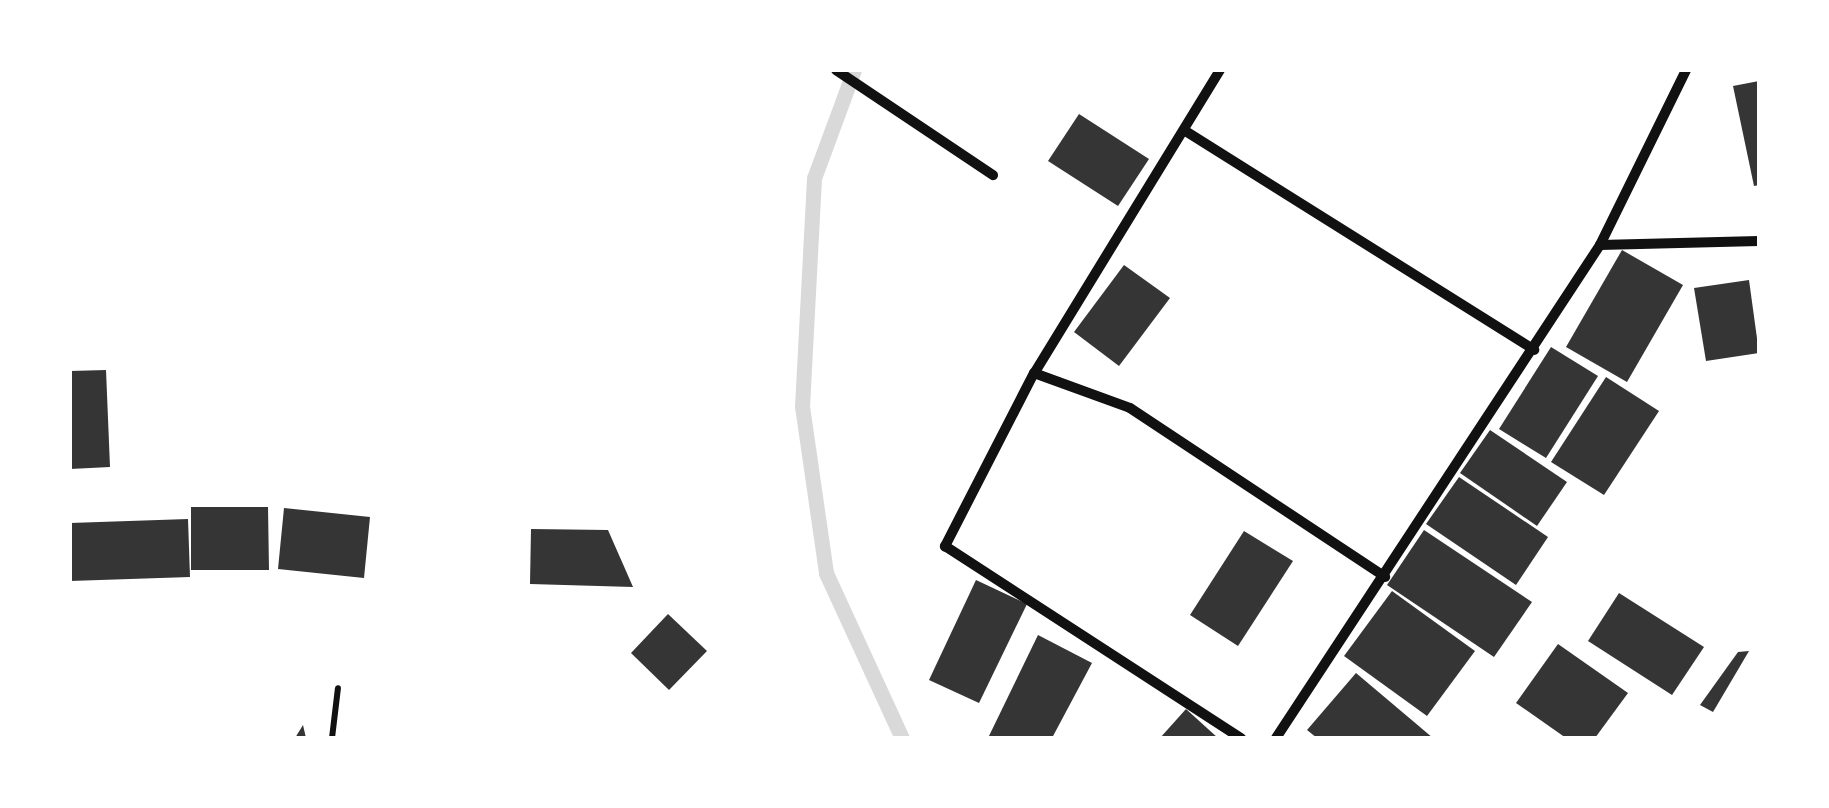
<!DOCTYPE html>
<style>
body{margin:0}
#map{position:relative;width:1829px;height:808px;overflow:hidden;background:#fff;font-family:"Open Sans",sans-serif}
div>[style]{position:absolute}
[style*='--x']{left:calc(var(--x)*1px);top:calc(var(--y)*1px);width:calc(var(--w)*1px);rotate:calc(var(--a)*1deg)}
.stream>*{height:15px;margin:-7.5px;padding:0 7.5px;transform-origin:7.5px;border-radius:7.5px;background:#d9d9d9}
.building>*{inset:0;background:#353535}
.path>*{height:6px;margin:-3px;padding:0 3px;transform-origin:3px;border-radius:3px;background:#111}
.minor>*{height:10px;margin:-5px;padding:0 5px;transform-origin:5px;border-radius:5px;background:#111}
span{translate:-50% -50%;white-space:nowrap;text-align:center;line-height:1.15;-webkit-text-stroke:10px #fff;paint-order:stroke}
.frame{position:absolute;inset:0;border:72px solid #fff;pointer-events:none}
</style>
<div id="map">
<div class="stream">
<div style="--x:854;--y:70;--w:115;--a:110.3"></div>
<div style="--x:814;--y:178;--w:228;--a:93"></div>
<div style="--x:802;--y:406;--w:169;--a:81.8"></div>
<div style="--x:826;--y:573;--w:182;--a:65.3"></div>
</div>
<div class="building">
<div style="clip-path:polygon(1759px 81px,1759px 185px,1754px 186px,1733px 86px)"></div>
<div style="clip-path:polygon(1079px 114px,1149px 159px,1118px 206px,1048px 161px)"></div>
<div style="clip-path:polygon(1622px 250px,1683px 285px,1627px 382px,1566px 347px)"></div>
<div style="clip-path:polygon(1124px 265px,1170px 298px,1119px 366px,1074px 332px)"></div>
<div style="clip-path:polygon(1749px 280px,1759px 353px,1706px 361px,1694px 288px)"></div>
<div style="clip-path:polygon(1551px 347px,1598px 376px,1546px 458px,1499px 429px)"></div>
<div style="clip-path:polygon(106px 370px,110px 467px,70px 469px,70px 371px)"></div>
<div style="clip-path:polygon(1606px 377px,1659px 411px,1604px 495px,1551px 462px)"></div>
<div style="clip-path:polygon(1490px 430px,1567px 482px,1537px 526px,1460px 473px)"></div>
<div style="clip-path:polygon(1459px 477px,1548px 537px,1516px 585px,1426px 524px)"></div>
<div style="clip-path:polygon(191px 507px,268px 507px,269px 570px,191px 570px)"></div>
<div style="clip-path:polygon(284px 508px,370px 517px,364px 578px,278px 569px)"></div>
<div style="clip-path:polygon(188px 519px,190px 577px,70px 581px,70px 523px)"></div>
<div style="clip-path:polygon(531px 529px,608px 530px,633px 587px,530px 584px)"></div>
<div style="clip-path:polygon(1424px 530px,1532px 602px,1494px 657px,1387px 585px)"></div>
<div style="clip-path:polygon(1244px 531px,1293px 561px,1238px 646px,1190px 615px)"></div>
<div style="clip-path:polygon(976px 580px,1027px 604px,979px 703px,929px 680px)"></div>
<div style="clip-path:polygon(1392px 591px,1475px 651px,1427px 716px,1344px 656px)"></div>
<div style="clip-path:polygon(1619px 593px,1704px 647px,1672px 695px,1588px 641px)"></div>
<div style="clip-path:polygon(668px 614px,707px 651px,669px 690px,631px 653px)"></div>
<div style="clip-path:polygon(1038px 635px,1092px 663px,1052px 738px,988px 738px)"></div>
<div style="clip-path:polygon(1558px 644px,1628px 693px,1595px 738px,1566px 738px,1516px 703px)"></div>
<div style="clip-path:polygon(1749px 651px,1713px 712px,1700px 705px,1738px 652px)"></div>
<div style="clip-path:polygon(1356px 673px,1433px 738px,1317px 738px,1307px 730px)"></div>
<div style="clip-path:polygon(1186px 709px,1218px 738px,1160px 738px)"></div>
<div style="clip-path:polygon(303px 725px,306px 738px,295px 738px)"></div>
</div>
<div class="path">
<div style="--x:332;--y:738;--w:50;--a:-83.2"></div>
</div>
<div class="minor">
<div style="--x:836;--y:70;--w:189;--a:33.8"></div>
<div style="--x:1220;--y:70;--w:356;--a:121.5"></div>
<div style="--x:1034;--y:373;--w:195;--a:117.2"></div>
<div style="--x:945;--y:546;--w:353;--a:33"></div>
<div style="--x:1187;--y:132;--w:410;--a:32.1"></div>
<div style="--x:1600;--y:245;--w:159;--a:-1.4"></div>
<div style="--x:1034;--y:373;--w:102;--a:20"></div>
<div style="--x:1130;--y:408;--w:306;--a:33.5"></div>
<div style="--x:1276;--y:738;--w:590;--a:-56.69"></div>
<div style="--x:1600;--y:245;--w:195;--a:-63.8"></div>
</div>
<div class="frame"></div>
</div>
